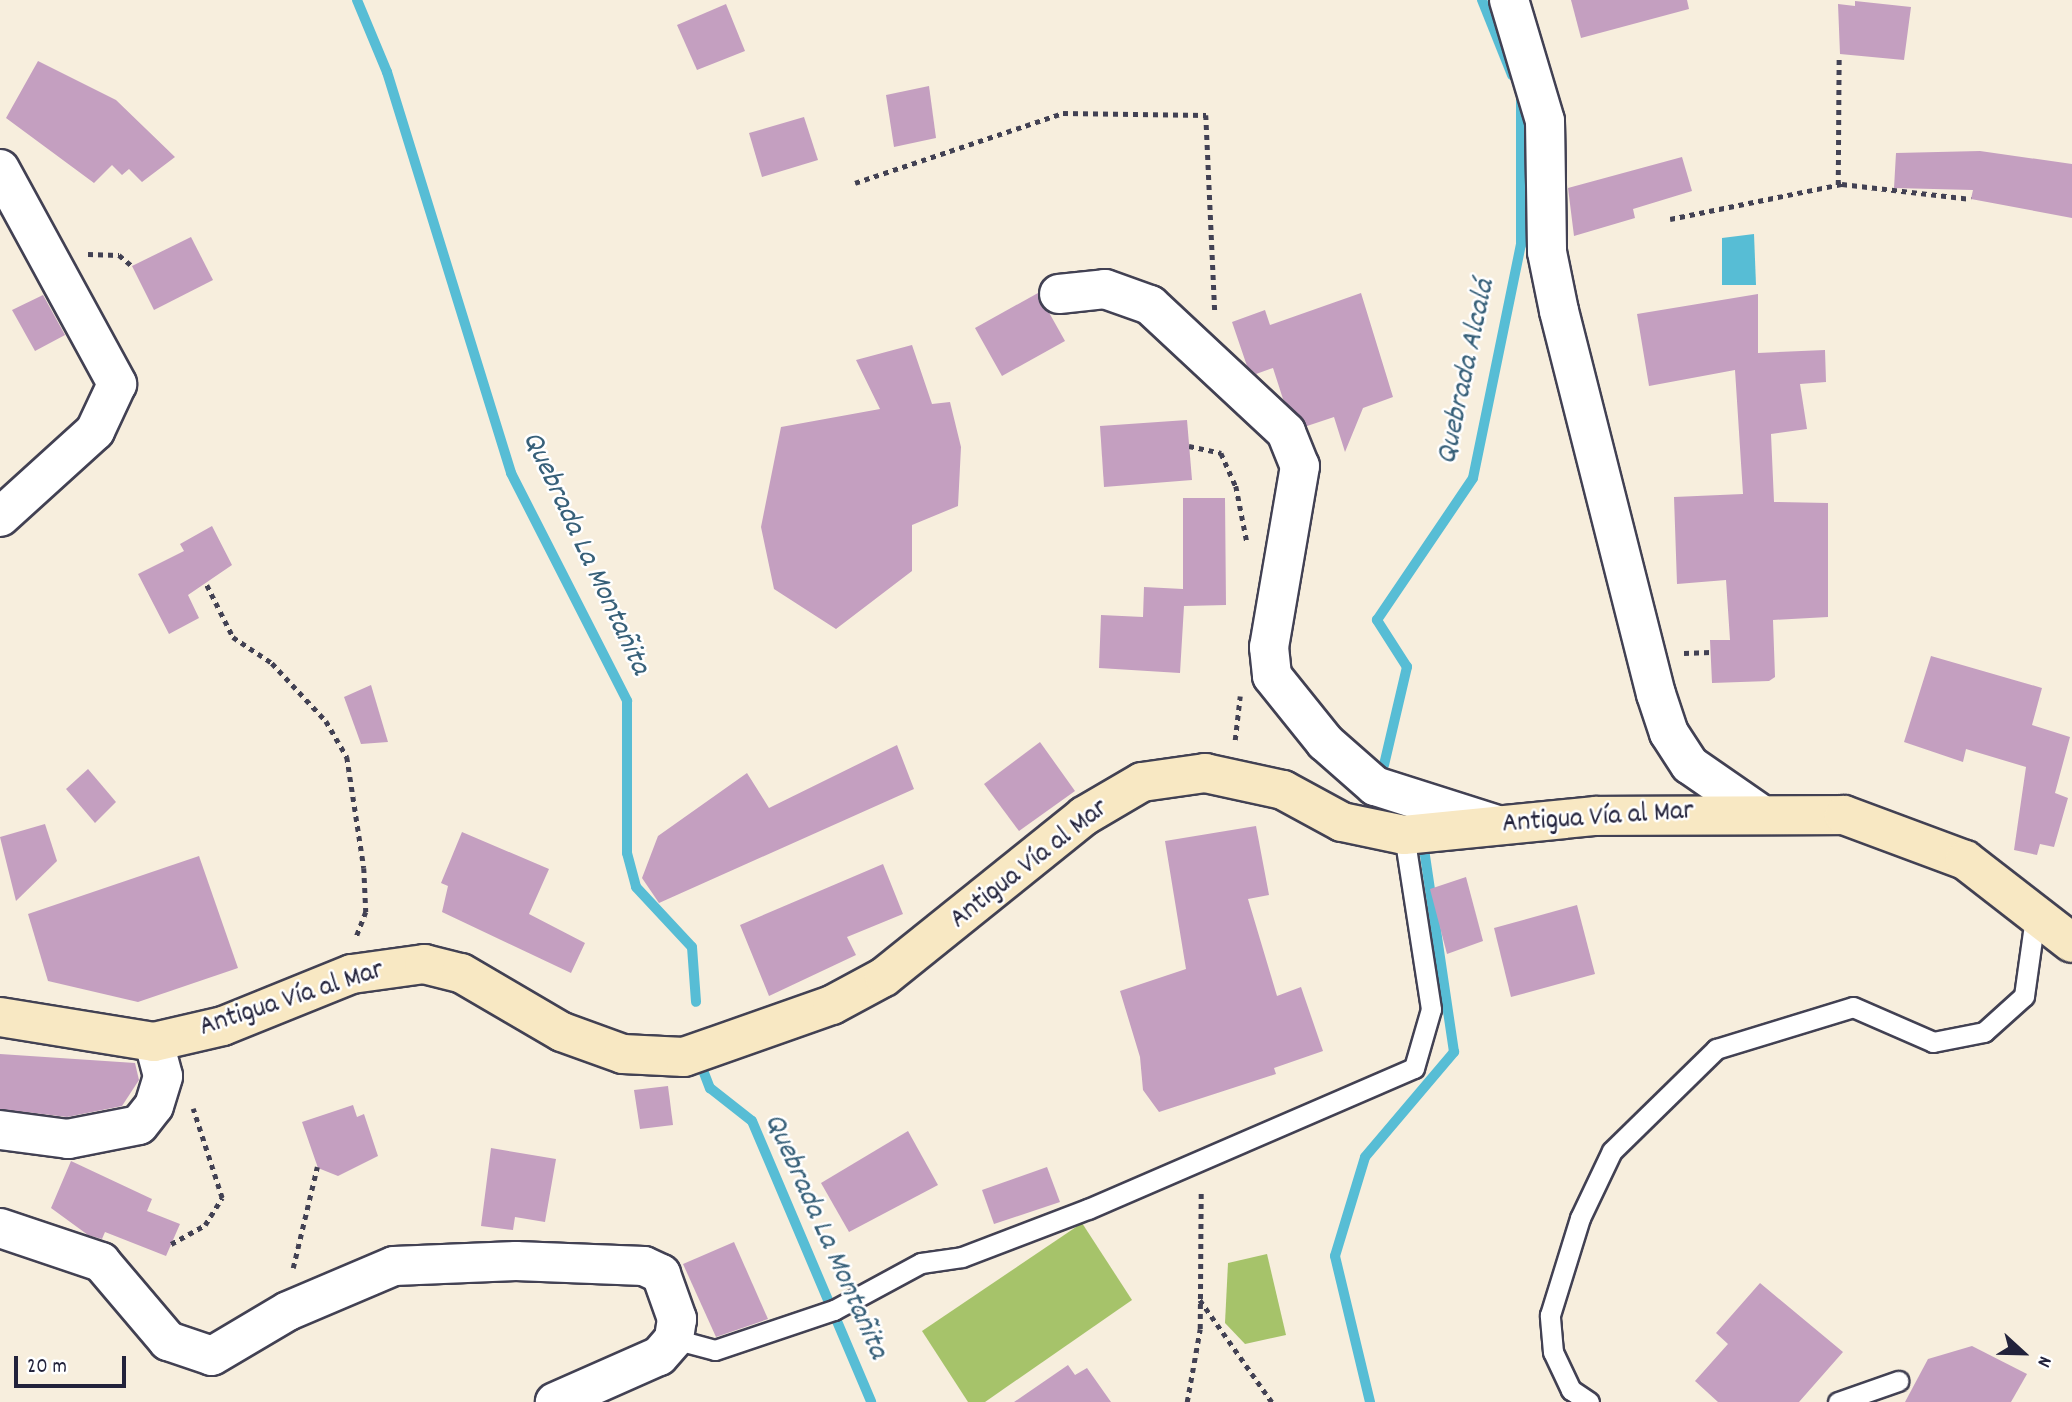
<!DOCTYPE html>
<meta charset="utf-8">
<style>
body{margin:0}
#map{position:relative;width:2072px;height:1402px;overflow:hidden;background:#f7eedd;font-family:Dekko,sans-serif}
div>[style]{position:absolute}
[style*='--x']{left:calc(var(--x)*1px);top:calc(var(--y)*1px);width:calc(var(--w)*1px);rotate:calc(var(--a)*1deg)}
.green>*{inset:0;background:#a6c36a}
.water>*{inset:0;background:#57bdd5}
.stream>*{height:10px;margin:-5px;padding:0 5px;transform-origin:5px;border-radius:5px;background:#57bdd5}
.building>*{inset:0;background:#c49fc0}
.path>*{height:4.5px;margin-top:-2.25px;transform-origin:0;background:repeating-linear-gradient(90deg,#424153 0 5px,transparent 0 10px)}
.roads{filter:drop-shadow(2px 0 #424153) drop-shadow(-2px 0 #424153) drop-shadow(0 2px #424153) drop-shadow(0 -2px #424153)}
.service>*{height:19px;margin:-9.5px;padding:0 9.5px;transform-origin:9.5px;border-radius:9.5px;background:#fff}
.minor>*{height:38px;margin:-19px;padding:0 19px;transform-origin:19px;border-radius:19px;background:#fff}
.secondary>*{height:38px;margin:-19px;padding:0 19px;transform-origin:19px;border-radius:19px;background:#f8e8c3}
span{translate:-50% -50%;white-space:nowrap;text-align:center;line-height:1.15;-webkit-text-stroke:5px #fff;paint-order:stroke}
.street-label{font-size:28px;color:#22223b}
.water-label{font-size:30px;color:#376079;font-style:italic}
.north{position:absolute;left:1988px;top:1318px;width:70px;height:70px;-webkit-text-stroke:5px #fff;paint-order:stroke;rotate:112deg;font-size:19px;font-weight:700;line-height:28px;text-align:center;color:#22223b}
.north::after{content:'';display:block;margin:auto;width:24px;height:32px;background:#22223b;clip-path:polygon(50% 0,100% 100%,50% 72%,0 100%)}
.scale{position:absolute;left:14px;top:1356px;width:112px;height:32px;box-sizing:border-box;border:4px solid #22223b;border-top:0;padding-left:9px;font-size:21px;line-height:24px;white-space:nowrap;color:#22223b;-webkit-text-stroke:5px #fff;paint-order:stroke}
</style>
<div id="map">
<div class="green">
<div style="clip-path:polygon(1082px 1223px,1132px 1300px,985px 1402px,968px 1402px,922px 1331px)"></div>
<div style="clip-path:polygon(1267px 1254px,1286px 1335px,1245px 1344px,1225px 1323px,1228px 1263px)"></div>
</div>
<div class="water">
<div style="clip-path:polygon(1754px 234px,1756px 285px,1722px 285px,1722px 238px)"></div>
</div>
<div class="stream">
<div style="--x:357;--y:0;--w:78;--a:67.4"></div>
<div style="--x:387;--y:72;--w:420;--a:72.8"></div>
<div style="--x:511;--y:473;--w:256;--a:63"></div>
<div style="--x:627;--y:701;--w:152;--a:90"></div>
<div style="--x:627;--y:853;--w:35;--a:75"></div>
<div style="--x:636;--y:887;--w:82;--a:47"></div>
<div style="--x:692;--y:947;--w:55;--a:85.8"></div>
<div style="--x:1482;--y:0;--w:81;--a:68.2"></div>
<div style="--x:1384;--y:765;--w:101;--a:-76.8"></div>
<div style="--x:1407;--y:667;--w:56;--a:-122.6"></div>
<div style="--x:1377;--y:620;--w:171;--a:-55.9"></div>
<div style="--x:1473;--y:478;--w:238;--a:-78.4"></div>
<div style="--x:1521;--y:245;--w:149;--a:-90"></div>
<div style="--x:701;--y:1065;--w:25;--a:69"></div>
<div style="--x:710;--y:1088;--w:53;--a:38.2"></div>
<div style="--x:752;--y:1121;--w:305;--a:67"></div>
<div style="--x:1370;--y:1402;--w:150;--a:-103.5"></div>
<div style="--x:1335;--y:1256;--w:103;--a:-73.1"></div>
<div style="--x:1365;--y:1157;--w:138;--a:-49.7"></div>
<div style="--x:1454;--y:1052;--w:205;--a:-98.4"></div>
</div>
<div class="building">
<div style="clip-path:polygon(1571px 0,1687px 0,1689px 9px,1581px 38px)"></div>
<div style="clip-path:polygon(1855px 1px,1911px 7px,1904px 60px,1840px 54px,1838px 4px,1855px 6px)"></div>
<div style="clip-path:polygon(726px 4px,745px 51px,697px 70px,677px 25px)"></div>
<div style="clip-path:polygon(38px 61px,116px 100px,175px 157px,142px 182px,129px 169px,122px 175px,112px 165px,94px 183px,6px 118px)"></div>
<div style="clip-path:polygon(929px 86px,936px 138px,894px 147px,886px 95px)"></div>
<div style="clip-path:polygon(804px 117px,818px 160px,762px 177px,749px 133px)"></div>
<div style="clip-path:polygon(1980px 151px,2072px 164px,2072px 218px,1971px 199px,1973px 190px,1894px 188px,1896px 153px)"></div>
<div style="clip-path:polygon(1682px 157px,1692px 191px,1633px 209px,1635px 218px,1574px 236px,1568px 188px)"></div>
<div style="clip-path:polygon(191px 237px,213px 280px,154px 310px,132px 266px)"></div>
<div style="clip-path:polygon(1038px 293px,1065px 341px,1002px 376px,975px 328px)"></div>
<div style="clip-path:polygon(1361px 293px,1393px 397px,1363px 408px,1345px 452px,1334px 417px,1307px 426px,1283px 399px,1273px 368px,1256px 374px,1247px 366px,1232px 322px,1265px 310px,1270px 325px)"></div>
<div style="clip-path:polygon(1758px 294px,1758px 353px,1825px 350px,1826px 382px,1800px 384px,1807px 429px,1771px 434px,1774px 502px,1828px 503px,1828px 617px,1773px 620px,1775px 677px,1769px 681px,1712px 683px,1710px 640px,1730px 640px,1726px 580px,1677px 584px,1674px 497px,1743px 494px,1735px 370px,1649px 386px,1637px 314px)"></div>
<div style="clip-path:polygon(43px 295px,65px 335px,35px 351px,12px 310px)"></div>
<div style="clip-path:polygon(912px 345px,932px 404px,950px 402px,961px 447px,958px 506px,912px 525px,912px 571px,836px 629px,774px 589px,761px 527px,781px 427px,880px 409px,856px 360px)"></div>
<div style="clip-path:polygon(1187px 420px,1192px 480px,1104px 487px,1100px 426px)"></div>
<div style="clip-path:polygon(1183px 498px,1225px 498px,1226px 605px,1184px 606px,1180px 673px,1099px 668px,1101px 615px,1143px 617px,1144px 587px,1183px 589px)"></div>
<div style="clip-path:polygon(212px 526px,232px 565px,188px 595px,199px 618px,169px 634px,138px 574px,184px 551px,180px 544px)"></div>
<div style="clip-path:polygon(1931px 656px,2042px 688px,2032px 725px,2070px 737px,2055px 793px,2068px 798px,2054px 847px,2040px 844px,2037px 855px,2014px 850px,2026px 767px,1966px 749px,1963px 762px,1904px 742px)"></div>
<div style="clip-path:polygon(371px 685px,388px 742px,361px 744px,344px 697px)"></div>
<div style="clip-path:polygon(1040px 742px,1075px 791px,1019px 831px,984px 784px)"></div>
<div style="clip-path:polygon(897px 745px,914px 789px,659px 903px,642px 878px,658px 836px,747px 773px,769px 808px)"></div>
<div style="clip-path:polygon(88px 769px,116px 802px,95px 823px,66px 789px)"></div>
<div style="clip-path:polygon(45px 824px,57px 861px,16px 901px,0 837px)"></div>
<div style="clip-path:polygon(1256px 826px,1269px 895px,1248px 899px,1277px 996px,1301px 987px,1323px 1051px,1274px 1068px,1276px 1074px,1159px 1112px,1143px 1090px,1140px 1057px,1120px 991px,1186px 969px,1165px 841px)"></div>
<div style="clip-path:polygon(462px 832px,549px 869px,529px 914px,585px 943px,571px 973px,442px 912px,448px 886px,441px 883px)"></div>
<div style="clip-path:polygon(199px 856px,238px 968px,138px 1002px,48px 981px,28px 914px)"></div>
<div style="clip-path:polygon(883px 864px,903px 914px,847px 937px,856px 955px,769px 996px,740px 925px)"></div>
<div style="clip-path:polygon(1466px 877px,1483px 941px,1447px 954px,1430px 889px)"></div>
<div style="clip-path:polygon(1577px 905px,1595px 974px,1511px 997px,1494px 928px)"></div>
<div style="clip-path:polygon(0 1054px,135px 1063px,139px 1080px,122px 1106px,67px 1117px,0 1109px)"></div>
<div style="clip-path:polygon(668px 1086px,673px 1125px,640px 1129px,634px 1090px)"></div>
<div style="clip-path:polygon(353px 1105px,357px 1117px,364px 1114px,378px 1156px,338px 1176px,318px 1168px,302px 1122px)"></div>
<div style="clip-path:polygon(908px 1131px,938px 1185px,849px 1232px,821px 1183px)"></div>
<div style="clip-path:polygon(491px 1148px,556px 1159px,545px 1222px,515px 1217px,513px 1230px,481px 1226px)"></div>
<div style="clip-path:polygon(71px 1161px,152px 1199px,147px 1211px,180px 1224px,166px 1256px,105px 1232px,102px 1239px,88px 1235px,51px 1208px)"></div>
<div style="clip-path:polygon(1047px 1167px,1060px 1202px,994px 1224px,982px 1190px)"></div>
<div style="clip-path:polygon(734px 1242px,768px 1319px,716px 1337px,683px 1264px)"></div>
<div style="clip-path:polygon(1760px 1283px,1843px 1352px,1799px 1402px,1718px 1402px,1695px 1381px,1728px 1344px,1716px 1333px)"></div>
<div style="clip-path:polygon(1972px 1346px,2027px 1374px,2011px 1402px,1905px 1402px,1928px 1359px)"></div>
<div style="clip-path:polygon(1068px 1365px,1075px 1375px,1087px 1368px,1111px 1402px,1014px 1402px)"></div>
</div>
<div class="path">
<div style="--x:855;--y:183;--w:219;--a:-18.6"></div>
<div style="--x:1063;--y:113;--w:143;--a:0.8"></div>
<div style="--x:1206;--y:115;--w:196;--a:87.4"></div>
<div style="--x:1838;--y:185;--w:130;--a:-89.6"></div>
<div style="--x:1670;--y:219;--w:176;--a:-11.5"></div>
<div style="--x:1842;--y:184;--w:130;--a:6.6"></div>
<div style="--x:88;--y:254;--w:31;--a:2"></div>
<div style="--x:119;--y:255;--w:17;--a:40"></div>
<div style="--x:1189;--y:446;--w:33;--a:12"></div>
<div style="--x:1221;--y:453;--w:36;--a:66"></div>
<div style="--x:1236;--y:486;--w:57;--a:78.9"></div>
<div style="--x:207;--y:585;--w:58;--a:63.4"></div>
<div style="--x:233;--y:637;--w:47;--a:33.7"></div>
<div style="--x:272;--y:663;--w:79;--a:47"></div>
<div style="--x:326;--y:721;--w:42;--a:59.7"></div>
<div style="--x:347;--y:757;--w:112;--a:81.3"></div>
<div style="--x:364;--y:868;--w:44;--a:87.4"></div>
<div style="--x:366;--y:912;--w:26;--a:111"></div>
<div style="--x:1684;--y:653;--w:27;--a:-2"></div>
<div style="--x:1235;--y:740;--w:44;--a:-83.5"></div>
<div style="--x:171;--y:1244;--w:39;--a:-29"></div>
<div style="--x:205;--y:1225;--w:32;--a:-58"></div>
<div style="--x:222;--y:1198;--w:94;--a:-108"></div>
<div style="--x:293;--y:1268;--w:104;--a:-76.6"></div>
<div style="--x:1200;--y:1300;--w:125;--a:54.8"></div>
<div style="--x:1187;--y:1402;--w:74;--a:-79.9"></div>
<div style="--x:1200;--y:1329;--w:139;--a:-89.6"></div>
</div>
<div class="roads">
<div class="service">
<div style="--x:674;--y:1339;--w:42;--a:15"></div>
<div style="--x:715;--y:1350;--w:126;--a:-18.6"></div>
<div style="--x:834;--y:1310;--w:99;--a:-28.4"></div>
<div style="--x:921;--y:1263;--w:41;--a:-8.3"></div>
<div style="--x:962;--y:1257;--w:135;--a:-20.9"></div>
<div style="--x:1088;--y:1209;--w:355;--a:-23.4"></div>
<div style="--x:1414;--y:1068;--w:61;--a:-73.9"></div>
<div style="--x:1431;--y:1009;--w:176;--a:-98.8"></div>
<div style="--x:1589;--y:1402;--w:22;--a:-146"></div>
<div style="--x:1571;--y:1390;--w:42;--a:-115.3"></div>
<div style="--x:1553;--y:1352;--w:37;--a:-95"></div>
<div style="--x:1550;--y:1315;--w:102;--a:-72.8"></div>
<div style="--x:1580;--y:1218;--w:74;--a:-64.5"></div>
<div style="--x:1612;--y:1151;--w:146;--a:-44.4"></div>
<div style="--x:1716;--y:1049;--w:143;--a:-17"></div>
<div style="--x:1853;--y:1007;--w:87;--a:23.6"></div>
<div style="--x:1933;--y:1042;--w:52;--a:-11.1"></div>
<div style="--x:1984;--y:1032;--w:54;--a:-42"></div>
<div style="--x:2024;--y:996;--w:86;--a:-82"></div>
<div style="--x:1838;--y:1402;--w:64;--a:-19.3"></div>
</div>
<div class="minor">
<div style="--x:1509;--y:0;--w:126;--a:73.4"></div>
<div style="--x:1545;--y:121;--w:131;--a:89.1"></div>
<div style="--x:1547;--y:252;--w:60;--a:78.5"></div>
<div style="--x:1559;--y:311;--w:395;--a:75.8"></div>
<div style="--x:1656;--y:694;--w:41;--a:71.6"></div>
<div style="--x:1669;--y:733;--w:38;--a:57"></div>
<div style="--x:1690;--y:765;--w:83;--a:34.7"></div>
<div style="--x:0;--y:169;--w:245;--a:61.4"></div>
<div style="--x:117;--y:384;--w:52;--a:115.1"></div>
<div style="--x:95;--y:431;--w:128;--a:137.8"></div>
<div style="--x:1059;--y:294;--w:46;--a:-6.2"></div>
<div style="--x:1105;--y:289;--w:48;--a:19.6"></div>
<div style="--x:1150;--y:305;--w:186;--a:43"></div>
<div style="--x:1286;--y:432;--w:37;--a:68"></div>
<div style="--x:1300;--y:466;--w:184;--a:99.7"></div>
<div style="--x:1269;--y:647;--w:29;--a:84"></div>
<div style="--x:1272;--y:676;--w:85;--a:51.2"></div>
<div style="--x:1325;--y:742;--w:67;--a:41.3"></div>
<div style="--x:1375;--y:786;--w:128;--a:17.7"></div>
<div style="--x:0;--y:1130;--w:69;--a:7.5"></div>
<div style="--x:68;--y:1139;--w:72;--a:-11.2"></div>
<div style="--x:139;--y:1125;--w:24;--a:-52"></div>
<div style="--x:154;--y:1106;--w:31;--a:-73"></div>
<div style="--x:163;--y:1076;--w:35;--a:-105"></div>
<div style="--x:0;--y:1228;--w:107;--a:18.6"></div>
<div style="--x:101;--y:1262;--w:104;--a:49.7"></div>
<div style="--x:168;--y:1341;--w:46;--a:18.8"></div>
<div style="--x:212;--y:1356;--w:88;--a:-30.6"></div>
<div style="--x:288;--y:1311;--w:115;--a:-23"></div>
<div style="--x:394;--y:1266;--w:122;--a:-2.3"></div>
<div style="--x:516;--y:1261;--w:128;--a:2.2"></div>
<div style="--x:644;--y:1266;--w:19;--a:25"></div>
<div style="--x:661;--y:1274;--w:48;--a:70.4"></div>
<div style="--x:677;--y:1319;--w:20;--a:99"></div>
<div style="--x:674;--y:1339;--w:23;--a:131"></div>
<div style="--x:659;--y:1356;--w:114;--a:156.1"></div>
</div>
<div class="secondary">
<div style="--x:0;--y:1017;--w:156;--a:9.2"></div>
<div style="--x:154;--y:1042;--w:71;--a:-13.1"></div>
<div style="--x:223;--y:1026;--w:139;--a:-22"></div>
<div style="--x:352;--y:974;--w:73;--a:-7.9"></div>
<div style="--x:424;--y:964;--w:38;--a:14"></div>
<div style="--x:461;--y:973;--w:117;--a:30.3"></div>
<div style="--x:562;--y:1032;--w:65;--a:19.8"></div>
<div style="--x:623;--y:1054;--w:61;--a:2.8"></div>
<div style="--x:684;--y:1057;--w:157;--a:-19.4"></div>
<div style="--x:832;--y:1005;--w:59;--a:-28.3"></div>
<div style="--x:884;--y:977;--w:257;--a:-38.8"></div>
<div style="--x:1084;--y:816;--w:67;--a:-30.4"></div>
<div style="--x:1142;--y:782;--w:64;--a:-8.1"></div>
<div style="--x:1205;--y:773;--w:80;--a:12.3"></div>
<div style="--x:1283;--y:790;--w:67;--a:28.5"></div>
<div style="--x:1342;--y:822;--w:63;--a:11.8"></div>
<div style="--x:1404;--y:835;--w:193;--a:-5.7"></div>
<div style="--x:1596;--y:816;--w:248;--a:-0.2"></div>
<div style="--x:1844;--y:815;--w:129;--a:20.4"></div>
<div style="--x:1965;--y:860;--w:135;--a:37.8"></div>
</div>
</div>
<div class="street-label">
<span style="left:1598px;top:819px;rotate:-4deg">Antigua Vía al Mar</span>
<span style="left:1030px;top:865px;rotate:-38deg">Antigua Vía al Mar</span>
<span style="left:292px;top:1000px;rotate:-18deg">Antigua Vía al Mar</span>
</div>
<div class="water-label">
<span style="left:1468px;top:372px;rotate:-78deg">Quebrada Alcalá</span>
<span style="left:584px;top:554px;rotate:65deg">Quebrada La Montañita</span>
<span style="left:824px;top:1237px;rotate:66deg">Quebrada La Montañita</span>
</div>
<div class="north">N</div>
<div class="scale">20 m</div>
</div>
